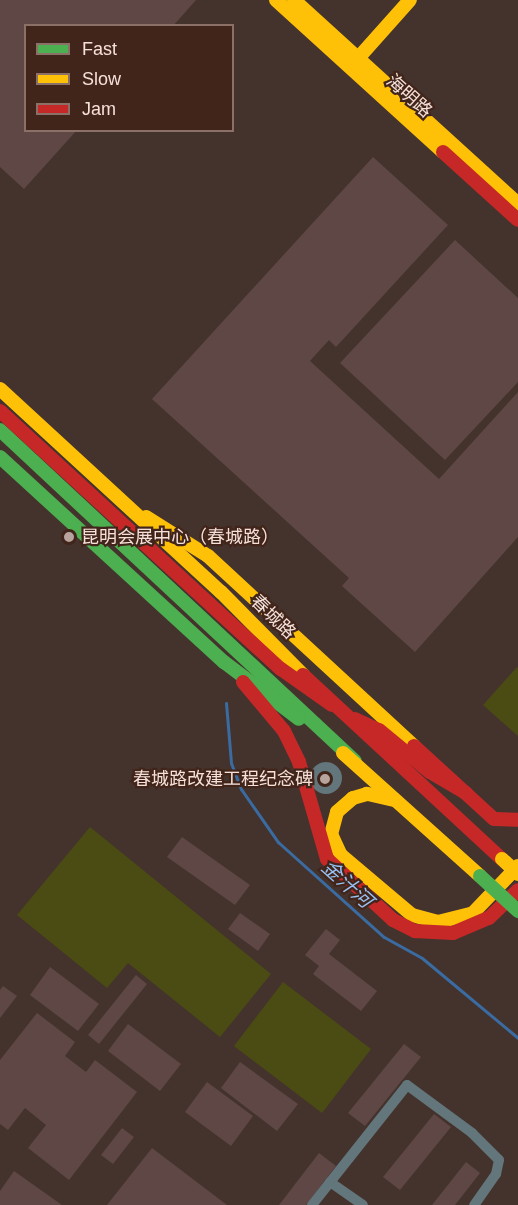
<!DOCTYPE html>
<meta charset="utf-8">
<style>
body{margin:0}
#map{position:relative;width:518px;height:1205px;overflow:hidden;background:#44332d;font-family:Arial,"Noto Sans SC",sans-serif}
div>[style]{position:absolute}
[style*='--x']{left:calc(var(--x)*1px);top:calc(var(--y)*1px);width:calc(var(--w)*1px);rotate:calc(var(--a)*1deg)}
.green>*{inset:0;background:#4b4b14}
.stream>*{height:3px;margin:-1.5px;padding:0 1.5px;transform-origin:1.5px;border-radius:1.5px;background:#3a6ba1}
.building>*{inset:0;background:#5e4744}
.street>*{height:10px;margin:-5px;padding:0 5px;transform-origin:5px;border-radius:5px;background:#63767b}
.street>.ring{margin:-5px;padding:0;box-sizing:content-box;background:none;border:10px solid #63767b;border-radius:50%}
.fast>*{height:14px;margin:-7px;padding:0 7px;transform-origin:7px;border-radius:7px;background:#4caf50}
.slow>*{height:14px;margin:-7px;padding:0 7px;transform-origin:7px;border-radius:7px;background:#ffc107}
.jam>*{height:14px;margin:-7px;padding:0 7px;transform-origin:7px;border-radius:7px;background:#c62828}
.fast-bridge>*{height:14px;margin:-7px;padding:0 7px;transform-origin:7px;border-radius:7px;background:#4caf50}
.slow-bridge>*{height:14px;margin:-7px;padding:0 7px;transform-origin:7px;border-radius:7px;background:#ffc107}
.dots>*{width:16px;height:16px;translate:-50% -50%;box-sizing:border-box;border:3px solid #42251a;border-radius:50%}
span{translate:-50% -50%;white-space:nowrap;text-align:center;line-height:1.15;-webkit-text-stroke:4.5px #42251a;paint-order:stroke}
.street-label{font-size:18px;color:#f5e1da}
.poi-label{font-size:18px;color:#f5e1da}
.left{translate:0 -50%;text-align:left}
.right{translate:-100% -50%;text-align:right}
.water-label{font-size:20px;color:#97c2f5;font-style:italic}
.legend{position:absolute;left:24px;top:24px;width:210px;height:108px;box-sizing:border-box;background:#42251a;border:2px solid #8a7067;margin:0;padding:8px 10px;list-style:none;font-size:18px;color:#f5e1da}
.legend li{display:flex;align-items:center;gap:12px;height:30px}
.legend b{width:30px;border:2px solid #8a7067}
</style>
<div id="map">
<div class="green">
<div style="clip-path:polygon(517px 667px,518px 668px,518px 736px,483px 705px)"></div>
<div style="clip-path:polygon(90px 827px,271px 974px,220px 1037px,128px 963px,107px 988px,17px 915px)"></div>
<div style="clip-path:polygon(283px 982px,371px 1049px,322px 1113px,234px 1046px)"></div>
</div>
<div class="stream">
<div style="--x:226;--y:703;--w:60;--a:85.2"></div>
<div style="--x:231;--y:763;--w:28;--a:69"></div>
<div style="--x:241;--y:789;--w:65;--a:55.1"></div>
<div style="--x:278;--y:842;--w:142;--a:41.9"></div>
<div style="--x:384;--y:937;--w:43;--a:28.9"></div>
<div style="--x:422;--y:958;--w:125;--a:39.8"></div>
</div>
<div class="building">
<div style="clip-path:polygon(0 0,196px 0,173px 26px,26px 26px,26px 130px,77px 130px,24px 189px,0 167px)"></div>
<div style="clip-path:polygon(373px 157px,448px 225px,336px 347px,329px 340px,310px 361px,439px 479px,518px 392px,518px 537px,415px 652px,342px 586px,349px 578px,152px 399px)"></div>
<div style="clip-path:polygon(455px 240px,518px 298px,518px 382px,445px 460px,340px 363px)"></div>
<div style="clip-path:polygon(182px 837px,250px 885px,235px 905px,167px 857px)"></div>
<div style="clip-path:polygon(240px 913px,270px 934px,258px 951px,228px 929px)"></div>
<div style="clip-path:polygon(326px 929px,340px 940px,329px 954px,377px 991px,361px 1011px,313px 974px,319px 966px,305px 955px)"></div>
<div style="clip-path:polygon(50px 967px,99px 1004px,78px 1031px,30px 995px)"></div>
<div style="clip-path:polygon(136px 975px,147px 984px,99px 1044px,88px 1035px)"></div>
<div style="clip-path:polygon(3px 986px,17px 996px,0 1018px,0 990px)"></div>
<div style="clip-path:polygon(37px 1013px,75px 1042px,65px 1056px,86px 1072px,95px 1060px,137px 1092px,69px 1180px,28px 1148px,46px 1125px,25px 1108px,8px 1130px,0 1124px,0 1060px)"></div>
<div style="clip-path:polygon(128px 1024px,181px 1064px,160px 1091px,108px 1051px)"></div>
<div style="clip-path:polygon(404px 1044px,421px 1057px,365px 1126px,348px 1113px)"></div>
<div style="clip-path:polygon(240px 1062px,298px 1104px,277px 1131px,221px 1088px)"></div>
<div style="clip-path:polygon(207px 1082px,253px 1116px,231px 1146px,185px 1112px)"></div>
<div style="clip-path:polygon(434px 1114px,451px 1127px,400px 1190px,383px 1177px)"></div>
<div style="clip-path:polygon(122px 1128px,134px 1137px,113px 1164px,101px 1155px)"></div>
<div style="clip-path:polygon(152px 1148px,227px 1205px,107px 1205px)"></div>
<div style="clip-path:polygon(319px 1153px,336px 1166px,306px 1205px,279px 1205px)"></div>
<div style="clip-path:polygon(466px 1162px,480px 1173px,455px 1205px,432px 1205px)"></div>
<div style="clip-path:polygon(14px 1171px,62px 1205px,0 1205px,0 1191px)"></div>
</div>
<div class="street">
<div class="ring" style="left:315px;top:767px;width:12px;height:12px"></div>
<div style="--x:330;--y:1182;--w:40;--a:34.9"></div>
<div style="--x:312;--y:1205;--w:153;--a:-51.6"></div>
<div style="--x:407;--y:1085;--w:81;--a:36.4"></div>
<div style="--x:472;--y:1133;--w:38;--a:45"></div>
<div style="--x:499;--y:1160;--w:14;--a:102"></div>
<div style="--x:496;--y:1174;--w:38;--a:125"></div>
</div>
<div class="fast">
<div style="--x:0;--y:430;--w:485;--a:43"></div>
<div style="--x:0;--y:457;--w:304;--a:42.5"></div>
<div style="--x:224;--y:662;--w:94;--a:37.2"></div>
</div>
<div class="slow">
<div style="--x:276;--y:0;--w:226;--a:42.3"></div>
<div style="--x:294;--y:0;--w:303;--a:42.3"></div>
<div style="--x:352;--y:65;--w:87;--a:-48.3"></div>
<div style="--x:0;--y:389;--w:300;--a:42.6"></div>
<div style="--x:221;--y:592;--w:117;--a:45.3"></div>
<div style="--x:146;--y:517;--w:73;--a:32.2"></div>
<div style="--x:208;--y:556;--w:280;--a:42.7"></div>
<div style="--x:343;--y:753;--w:184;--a:41.9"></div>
<div style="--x:394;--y:800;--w:28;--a:-167"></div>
<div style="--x:367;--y:794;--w:15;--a:164"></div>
<div style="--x:353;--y:798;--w:21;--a:139"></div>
<div style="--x:337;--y:812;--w:23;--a:105"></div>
<div style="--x:331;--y:834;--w:23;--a:65"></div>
<div style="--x:341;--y:855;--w:93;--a:40.2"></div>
<div style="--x:412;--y:915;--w:27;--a:15"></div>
<div style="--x:438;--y:922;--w:36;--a:-14"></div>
<div style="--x:473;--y:913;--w:65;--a:-46.2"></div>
</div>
<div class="jam">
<div style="--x:443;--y:152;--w:101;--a:42.2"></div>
<div style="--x:0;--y:411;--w:381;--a:42.6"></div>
<div style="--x:281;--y:669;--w:62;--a:35.2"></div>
<div style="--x:303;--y:675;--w:271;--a:42.8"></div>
<div style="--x:243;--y:682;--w:64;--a:50.1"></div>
<div style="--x:284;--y:731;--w:34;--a:64"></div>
<div style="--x:299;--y:762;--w:101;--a:73.9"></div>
<div style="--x:327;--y:859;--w:90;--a:42.7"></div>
<div style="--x:393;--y:920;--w:25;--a:27"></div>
<div style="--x:415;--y:931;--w:38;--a:3"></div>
<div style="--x:453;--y:933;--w:39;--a:-23"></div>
<div style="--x:489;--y:918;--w:40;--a:-44"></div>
<div style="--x:355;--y:719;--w:26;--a:25"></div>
<div style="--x:379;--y:730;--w:66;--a:39.5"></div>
<div style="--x:430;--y:772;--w:42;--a:30.3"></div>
<div style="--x:414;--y:746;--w:108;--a:42.4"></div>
<div style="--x:494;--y:819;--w:24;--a:2"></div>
</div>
<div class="fast-bridge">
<div style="--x:480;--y:876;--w:52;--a:42.6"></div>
</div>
<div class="slow-bridge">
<div style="--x:502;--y:859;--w:22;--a:43"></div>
</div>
<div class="dots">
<div style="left:69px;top:537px;background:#b7a49d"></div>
<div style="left:325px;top:779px;background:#b7a49d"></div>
</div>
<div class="street-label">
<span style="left:409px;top:96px;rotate:42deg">海明路</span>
<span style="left:273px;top:617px;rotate:44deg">春城路</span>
</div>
<div class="poi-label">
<span class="left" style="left:81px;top:537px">昆明会展中心（春城路）</span>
<span class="right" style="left:313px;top:779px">春城路改建工程纪念碑</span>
</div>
<div class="water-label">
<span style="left:347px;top:884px;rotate:42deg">金汁河</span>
</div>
<ul class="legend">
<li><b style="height:8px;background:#4caf50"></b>Fast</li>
<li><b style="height:8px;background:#ffc107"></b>Slow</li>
<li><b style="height:8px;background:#c62828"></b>Jam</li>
</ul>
</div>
